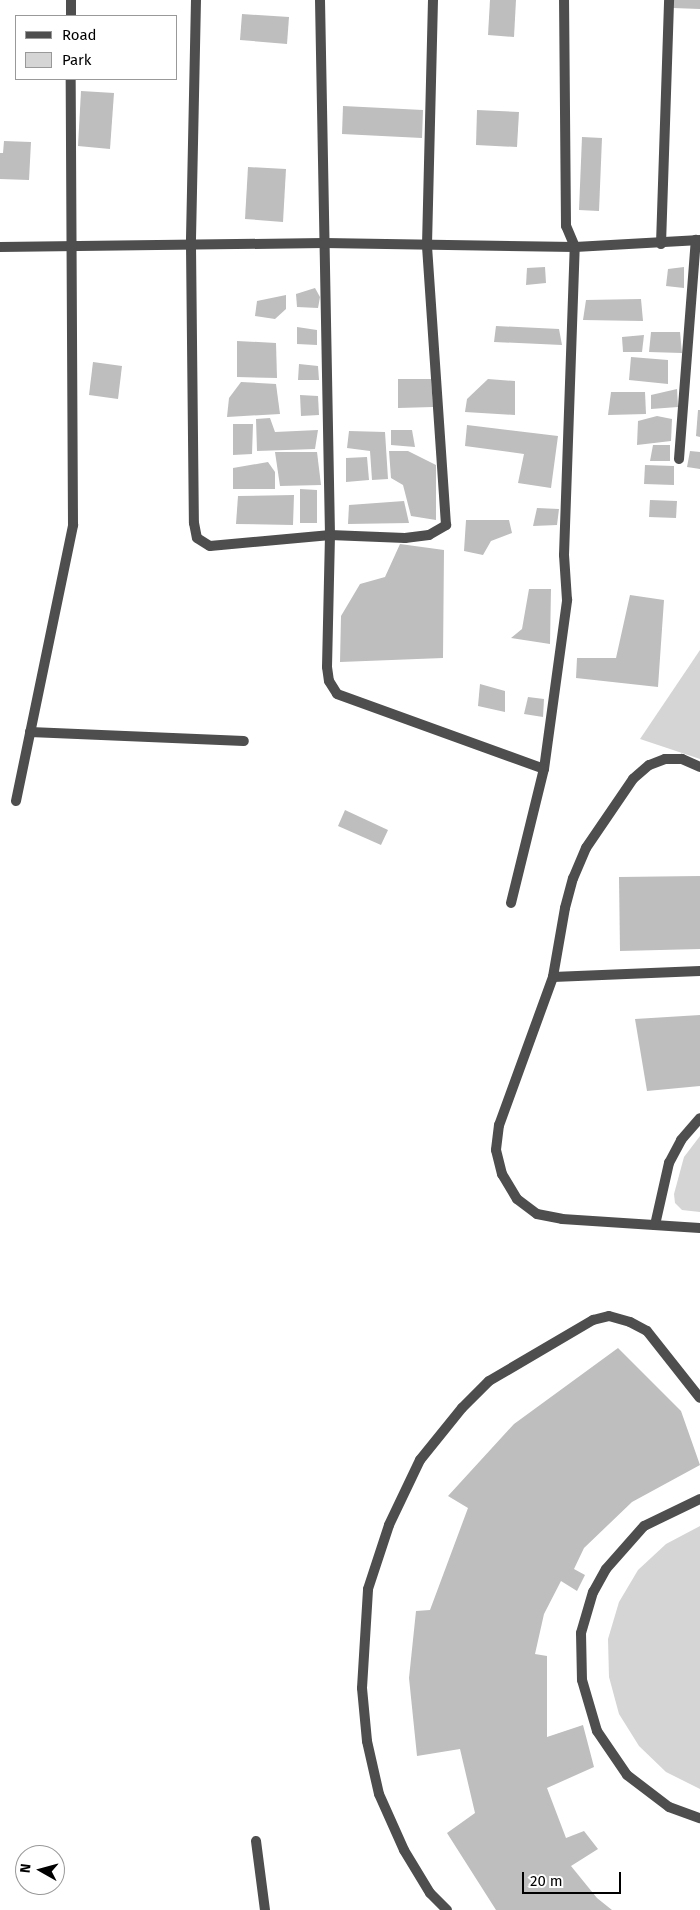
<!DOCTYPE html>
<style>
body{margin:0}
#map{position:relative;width:700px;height:1910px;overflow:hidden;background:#fff;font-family:"Fira Sans",sans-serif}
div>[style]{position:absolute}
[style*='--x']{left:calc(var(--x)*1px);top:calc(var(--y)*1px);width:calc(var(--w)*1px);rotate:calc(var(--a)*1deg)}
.green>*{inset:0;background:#d5d5d5}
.building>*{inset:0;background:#bebebe}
.service>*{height:10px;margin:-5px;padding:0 5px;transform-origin:5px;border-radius:5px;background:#4e4e4e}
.minor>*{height:10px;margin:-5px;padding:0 5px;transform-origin:5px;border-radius:5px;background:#4e4e4e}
span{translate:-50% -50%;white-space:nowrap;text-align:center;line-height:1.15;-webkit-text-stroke:5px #fff;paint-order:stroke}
.legend{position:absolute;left:15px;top:15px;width:162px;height:65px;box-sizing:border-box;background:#fff;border:1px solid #999;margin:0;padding:6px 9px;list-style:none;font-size:15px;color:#000}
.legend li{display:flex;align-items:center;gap:10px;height:25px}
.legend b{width:25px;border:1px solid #999}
.north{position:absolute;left:15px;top:1845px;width:50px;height:50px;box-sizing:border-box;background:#fff;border:1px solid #999;border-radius:50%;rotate:277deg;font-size:14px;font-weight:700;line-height:20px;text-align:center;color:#000}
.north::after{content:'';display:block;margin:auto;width:18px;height:22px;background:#000;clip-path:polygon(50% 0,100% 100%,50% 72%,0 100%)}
.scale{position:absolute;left:522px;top:1872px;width:99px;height:22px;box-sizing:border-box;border:2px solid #000;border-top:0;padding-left:6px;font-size:15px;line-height:18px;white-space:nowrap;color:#000;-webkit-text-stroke:4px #fff;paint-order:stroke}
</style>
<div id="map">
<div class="green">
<div style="clip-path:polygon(700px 650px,700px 759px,640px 739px)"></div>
<div style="clip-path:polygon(700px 1136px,700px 1212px,682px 1210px,675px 1203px,674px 1194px,684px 1157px)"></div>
<div style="clip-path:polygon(700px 1526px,700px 1789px,666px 1772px,639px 1746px,619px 1714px,609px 1677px,608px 1639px,619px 1602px,638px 1570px,666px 1544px)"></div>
</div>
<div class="building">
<div style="clip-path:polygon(490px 0,516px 0,514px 37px,488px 35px)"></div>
<div style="clip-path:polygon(674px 0,700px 0,700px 9px,673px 8px)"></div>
<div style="clip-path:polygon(242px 14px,289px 17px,287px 44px,240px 40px)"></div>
<div style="clip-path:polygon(81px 91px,114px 93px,110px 149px,78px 146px)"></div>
<div style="clip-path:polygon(343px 106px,423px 110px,422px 138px,342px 134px)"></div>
<div style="clip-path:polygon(477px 110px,519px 112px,517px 147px,476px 145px)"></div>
<div style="clip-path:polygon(582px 137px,602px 138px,599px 211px,579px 210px)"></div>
<div style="clip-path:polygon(4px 141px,31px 142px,29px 180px,0 179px,0 153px,3px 153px)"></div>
<div style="clip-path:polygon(248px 167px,286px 169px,283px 222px,245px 219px)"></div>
<div style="clip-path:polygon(545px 267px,546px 283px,526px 285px,527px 268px)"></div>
<div style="clip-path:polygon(684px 267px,684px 288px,666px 286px,668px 269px)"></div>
<div style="clip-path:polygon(315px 288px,320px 297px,318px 308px,297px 307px,296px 294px)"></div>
<div style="clip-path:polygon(286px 295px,286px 309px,275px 319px,255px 316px,257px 301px)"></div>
<div style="clip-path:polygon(641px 299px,643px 321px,583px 320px,586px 300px)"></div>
<div style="clip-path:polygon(496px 326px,559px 329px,562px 345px,494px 342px)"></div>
<div style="clip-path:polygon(297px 327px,317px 330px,317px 345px,297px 344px)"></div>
<div style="clip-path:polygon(651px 332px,680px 332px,682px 353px,649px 352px)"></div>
<div style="clip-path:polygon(644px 335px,642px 352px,623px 352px,622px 337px)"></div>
<div style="clip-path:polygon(237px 341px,276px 343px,277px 378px,237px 377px)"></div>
<div style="clip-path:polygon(631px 357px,668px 360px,668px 384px,629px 380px)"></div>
<div style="clip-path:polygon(93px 362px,122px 366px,118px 399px,89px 395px)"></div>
<div style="clip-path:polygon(299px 364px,318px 366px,319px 380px,298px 380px)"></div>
<div style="clip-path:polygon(398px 379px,431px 379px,433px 407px,398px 408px)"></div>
<div style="clip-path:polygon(488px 379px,515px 381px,515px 415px,465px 412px,467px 399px)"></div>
<div style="clip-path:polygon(241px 382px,276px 384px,280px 414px,227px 417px,229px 398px)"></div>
<div style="clip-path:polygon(677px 389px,678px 407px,651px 409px,651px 395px)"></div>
<div style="clip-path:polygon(611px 392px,645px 392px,646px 414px,608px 415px)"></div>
<div style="clip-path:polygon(300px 395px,318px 396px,319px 415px,301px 416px)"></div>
<div style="clip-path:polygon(698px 410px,700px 410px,700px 437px,696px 436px)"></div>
<div style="clip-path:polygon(657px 416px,672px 419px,671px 441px,637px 445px,638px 421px)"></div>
<div style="clip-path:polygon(270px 418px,275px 432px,318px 430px,315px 449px,257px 451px,256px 419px)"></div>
<div style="clip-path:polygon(233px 424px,253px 424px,252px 454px,233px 455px)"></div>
<div style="clip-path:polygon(467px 425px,558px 436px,551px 488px,518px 483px,524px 454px,465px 446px)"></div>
<div style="clip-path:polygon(391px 430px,412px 430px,415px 447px,391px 445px)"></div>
<div style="clip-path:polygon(349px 431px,385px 432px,388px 479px,372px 480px,370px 451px,347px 448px)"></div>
<div style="clip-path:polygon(653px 445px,670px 445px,670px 461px,650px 461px)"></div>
<div style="clip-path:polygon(389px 451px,408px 451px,436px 465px,436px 520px,411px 516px,403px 485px,391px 478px)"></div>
<div style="clip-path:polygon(690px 451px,700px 452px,700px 469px,687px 467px)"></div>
<div style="clip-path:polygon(275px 452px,317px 452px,321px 485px,280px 486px)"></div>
<div style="clip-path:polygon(367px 457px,369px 480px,346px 482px,346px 458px)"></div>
<div style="clip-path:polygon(268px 462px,275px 472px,275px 489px,233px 489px,233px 468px)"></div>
<div style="clip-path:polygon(645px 465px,674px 466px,674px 485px,644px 484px)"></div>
<div style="clip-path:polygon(300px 489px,317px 490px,317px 523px,300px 523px)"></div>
<div style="clip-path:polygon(294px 495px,293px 525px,236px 524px,238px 496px)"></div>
<div style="clip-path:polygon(650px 500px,677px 501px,676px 518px,649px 517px)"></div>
<div style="clip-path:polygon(404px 501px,409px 523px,348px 524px,349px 505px)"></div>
<div style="clip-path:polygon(537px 508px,559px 509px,557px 525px,533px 526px)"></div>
<div style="clip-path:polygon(466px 520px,509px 520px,512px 533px,491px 541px,483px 555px,464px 551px)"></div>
<div style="clip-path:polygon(400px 544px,444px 550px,443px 658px,340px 662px,341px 616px,360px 584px,385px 577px)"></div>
<div style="clip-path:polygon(529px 589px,551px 589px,550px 644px,511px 638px,522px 629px)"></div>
<div style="clip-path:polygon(630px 595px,664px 600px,658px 687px,576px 678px,577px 658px,616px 658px)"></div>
<div style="clip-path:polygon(480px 684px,505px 691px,505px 712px,478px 706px)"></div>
<div style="clip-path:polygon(528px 697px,544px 699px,543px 717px,524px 714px)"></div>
<div style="clip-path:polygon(345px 810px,388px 830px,381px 845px,338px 826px)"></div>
<div style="clip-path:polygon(700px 876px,700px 949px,620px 951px,619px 877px)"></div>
<div style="clip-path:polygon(700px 1015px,700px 1086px,647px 1091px,635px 1019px)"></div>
<div style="clip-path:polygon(618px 1348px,681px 1411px,700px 1465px,632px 1502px,584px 1548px,574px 1569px,585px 1575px,577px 1591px,561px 1581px,544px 1614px,535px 1654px,547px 1656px,547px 1737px,583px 1725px,594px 1767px,547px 1788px,566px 1838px,584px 1831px,598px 1849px,571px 1866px,597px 1898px,612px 1910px,496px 1910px,447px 1833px,475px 1813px,460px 1749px,417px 1756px,409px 1678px,416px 1611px,430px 1610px,468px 1508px,448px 1496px,514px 1424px)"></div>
</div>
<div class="service">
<div style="--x:700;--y:767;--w:20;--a:-156"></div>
<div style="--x:682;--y:759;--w:17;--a:180"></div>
<div style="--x:665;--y:759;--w:17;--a:159"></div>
<div style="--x:649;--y:765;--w:21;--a:139"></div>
<div style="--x:633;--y:779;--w:83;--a:124.3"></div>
<div style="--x:586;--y:848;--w:33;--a:113"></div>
<div style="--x:573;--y:878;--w:31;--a:105"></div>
<div style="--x:565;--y:908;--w:70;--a:99.9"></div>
<div style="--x:553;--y:977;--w:158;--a:110"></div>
<div style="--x:499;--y:1125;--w:25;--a:97"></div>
<div style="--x:496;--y:1150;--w:25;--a:76"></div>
<div style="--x:502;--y:1174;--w:29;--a:59"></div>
<div style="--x:517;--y:1199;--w:25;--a:37"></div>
<div style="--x:537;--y:1214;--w:25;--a:11"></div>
<div style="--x:562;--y:1219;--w:138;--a:3.7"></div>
<div style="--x:553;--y:977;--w:147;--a:-2.3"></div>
<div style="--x:655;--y:1225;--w:64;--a:-77.3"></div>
<div style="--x:669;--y:1163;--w:26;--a:-62"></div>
<div style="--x:681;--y:1140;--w:29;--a:-49"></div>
<div style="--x:700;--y:1499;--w:62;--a:154.3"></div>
<div style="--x:644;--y:1526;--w:57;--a:131.5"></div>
<div style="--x:606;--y:1569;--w:26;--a:119"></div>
<div style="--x:593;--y:1592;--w:43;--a:106.3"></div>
<div style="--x:581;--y:1633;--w:47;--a:88.8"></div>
<div style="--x:582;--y:1680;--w:53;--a:73.6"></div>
<div style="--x:597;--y:1731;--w:53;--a:55.7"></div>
<div style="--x:627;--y:1775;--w:53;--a:37.3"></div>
<div style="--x:669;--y:1807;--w:33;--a:20"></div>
<div style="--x:256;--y:1841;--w:70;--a:82.6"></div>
<div style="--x:447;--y:1910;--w:24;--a:-135"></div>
<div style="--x:430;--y:1893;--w:50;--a:-121.2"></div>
<div style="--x:404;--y:1850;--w:61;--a:-114.1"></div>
<div style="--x:379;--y:1794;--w:54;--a:-102.8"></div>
<div style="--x:367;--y:1741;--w:53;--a:-95.4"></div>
<div style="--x:362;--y:1688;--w:99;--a:-86.5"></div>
<div style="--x:368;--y:1589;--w:67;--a:-71.8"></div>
<div style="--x:389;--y:1525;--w:72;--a:-64.5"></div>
<div style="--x:420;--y:1460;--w:67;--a:-51.1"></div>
<div style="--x:462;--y:1408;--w:38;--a:-45"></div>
<div style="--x:489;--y:1381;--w:121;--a:-30.4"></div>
<div style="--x:593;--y:1320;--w:16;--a:-14"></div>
<div style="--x:609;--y:1316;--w:22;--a:16"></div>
<div style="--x:630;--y:1322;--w:19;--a:28"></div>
<div style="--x:647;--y:1331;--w:85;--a:51.7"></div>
</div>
<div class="minor">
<div style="--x:71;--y:0;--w:16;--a:90"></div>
<div style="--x:196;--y:0;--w:246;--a:91.2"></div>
<div style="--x:191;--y:246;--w:277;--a:89.4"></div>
<div style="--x:194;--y:523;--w:15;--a:79"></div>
<div style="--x:197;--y:538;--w:15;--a:32"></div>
<div style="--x:210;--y:546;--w:121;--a:-5.2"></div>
<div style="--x:330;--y:535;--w:75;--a:2.3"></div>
<div style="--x:405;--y:538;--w:24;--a:-7"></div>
<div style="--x:429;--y:535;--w:20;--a:-30"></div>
<div style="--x:446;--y:525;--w:281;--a:-93.9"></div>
<div style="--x:427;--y:245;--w:245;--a:-88.6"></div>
<div style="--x:320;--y:0;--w:535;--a:88.93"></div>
<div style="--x:330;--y:535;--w:132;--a:91.3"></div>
<div style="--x:327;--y:667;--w:14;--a:82"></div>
<div style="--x:329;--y:681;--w:15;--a:58"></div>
<div style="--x:337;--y:694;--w:220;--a:19.9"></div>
<div style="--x:544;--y:769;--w:171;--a:-82.2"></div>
<div style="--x:567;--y:600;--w:45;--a:-93.8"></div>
<div style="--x:564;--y:555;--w:308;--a:-88"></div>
<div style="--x:575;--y:247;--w:23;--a:-113"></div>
<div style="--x:566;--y:226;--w:226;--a:-90.5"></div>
<div style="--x:661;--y:244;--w:244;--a:-88.1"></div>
<div style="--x:0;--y:247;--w:324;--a:-0.7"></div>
<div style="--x:324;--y:243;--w:251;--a:0.9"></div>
<div style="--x:575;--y:247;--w:125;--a:-3.2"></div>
<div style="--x:679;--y:459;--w:220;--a:-85.6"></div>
<div style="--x:30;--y:732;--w:214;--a:2.4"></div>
<div style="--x:16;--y:801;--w:282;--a:-78.3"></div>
<div style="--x:73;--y:525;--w:446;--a:-90.3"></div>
<div style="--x:511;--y:903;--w:138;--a:-76.2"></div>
</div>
<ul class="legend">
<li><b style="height:6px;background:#4e4e4e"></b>Road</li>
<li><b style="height:14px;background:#d5d5d5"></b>Park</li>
</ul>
<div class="north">N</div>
<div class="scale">20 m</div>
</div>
